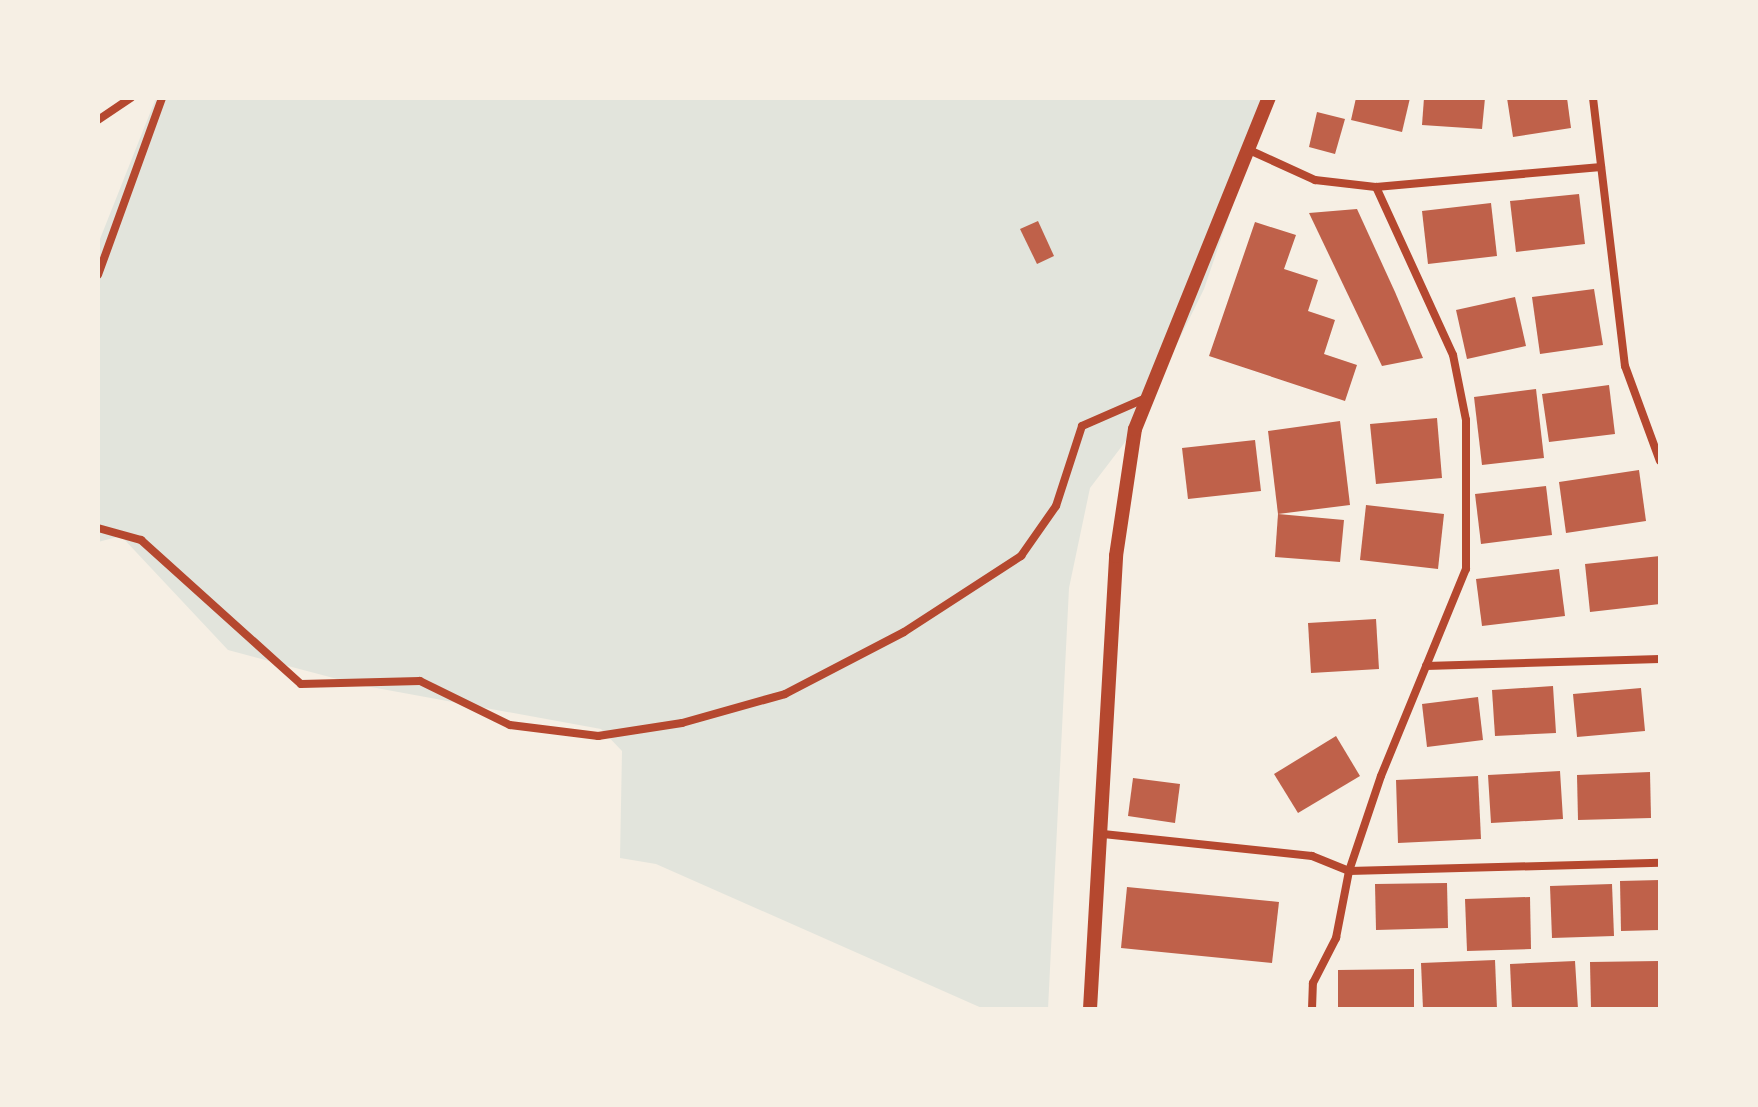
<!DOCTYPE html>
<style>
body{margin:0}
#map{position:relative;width:1758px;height:1107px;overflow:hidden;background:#f6efe4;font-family:"Noto Sans",sans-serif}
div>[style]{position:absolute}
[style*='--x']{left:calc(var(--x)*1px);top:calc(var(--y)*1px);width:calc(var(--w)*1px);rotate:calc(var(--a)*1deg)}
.green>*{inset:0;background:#e2e4dc}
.building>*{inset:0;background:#bf614a}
.minor>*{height:8px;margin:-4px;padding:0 4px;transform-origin:4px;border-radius:4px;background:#b5482f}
.tertiary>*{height:14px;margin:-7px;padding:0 7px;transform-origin:7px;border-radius:7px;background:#b5482f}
span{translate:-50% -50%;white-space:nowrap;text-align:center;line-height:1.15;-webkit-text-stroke:6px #f6efe4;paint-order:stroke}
.frame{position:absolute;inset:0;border:100px solid #f6efe4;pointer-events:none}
</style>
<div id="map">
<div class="green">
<div style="clip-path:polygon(156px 98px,1269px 98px,1204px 289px,1135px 429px,1090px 488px,1069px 588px,1048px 1009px,984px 1009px,656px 864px,620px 858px,622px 751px,601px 729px,360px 685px,228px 650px,121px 536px,98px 542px,98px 244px)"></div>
</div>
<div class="building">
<div style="clip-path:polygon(1356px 98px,1410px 98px,1402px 132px,1351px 120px)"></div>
<div style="clip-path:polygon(1424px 98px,1485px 98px,1482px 129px,1422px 125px)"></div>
<div style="clip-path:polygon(1507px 98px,1567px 98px,1571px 128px,1513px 137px)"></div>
<div style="clip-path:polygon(1317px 112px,1345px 119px,1335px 154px,1309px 147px)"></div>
<div style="clip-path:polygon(1579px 194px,1585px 244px,1516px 252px,1510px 201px)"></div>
<div style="clip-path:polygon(1491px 203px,1497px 256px,1428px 264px,1422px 211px)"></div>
<div style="clip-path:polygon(1357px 209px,1395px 292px,1423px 358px,1382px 366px,1309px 213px)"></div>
<div style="clip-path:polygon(1038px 221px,1054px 256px,1037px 264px,1020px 229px)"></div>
<div style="clip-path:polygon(1255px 222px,1296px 235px,1284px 269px,1318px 280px,1308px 311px,1335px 320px,1324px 354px,1357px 365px,1345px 401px,1209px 356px)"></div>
<div style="clip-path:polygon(1594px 289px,1603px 345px,1540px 354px,1532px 297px)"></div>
<div style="clip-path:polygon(1515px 297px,1526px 346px,1467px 359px,1456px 310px)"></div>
<div style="clip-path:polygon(1609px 385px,1615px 434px,1549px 442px,1542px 394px)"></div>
<div style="clip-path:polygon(1536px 389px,1544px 458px,1482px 465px,1474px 397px)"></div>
<div style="clip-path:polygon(1437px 418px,1442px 478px,1376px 484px,1370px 424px)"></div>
<div style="clip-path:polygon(1340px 421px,1350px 505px,1278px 514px,1268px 431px)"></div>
<div style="clip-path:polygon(1255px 440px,1261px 491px,1188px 499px,1182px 448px)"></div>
<div style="clip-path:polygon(1639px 470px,1646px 521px,1566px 533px,1559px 482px)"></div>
<div style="clip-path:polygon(1546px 486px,1552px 535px,1481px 544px,1475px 494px)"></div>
<div style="clip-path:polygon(1366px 505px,1444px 514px,1438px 569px,1360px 560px)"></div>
<div style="clip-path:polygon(1278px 514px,1344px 520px,1340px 562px,1275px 557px)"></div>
<div style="clip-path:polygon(1660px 556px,1660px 604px,1590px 612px,1585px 564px)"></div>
<div style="clip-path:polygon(1559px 569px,1565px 616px,1482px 626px,1476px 579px)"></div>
<div style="clip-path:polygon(1376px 619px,1379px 669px,1311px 673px,1308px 623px)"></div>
<div style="clip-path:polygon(1553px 686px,1556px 733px,1495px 736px,1492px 690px)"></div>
<div style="clip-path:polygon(1641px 688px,1645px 731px,1577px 737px,1573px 694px)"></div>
<div style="clip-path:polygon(1478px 697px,1483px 740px,1427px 747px,1422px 704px)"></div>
<div style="clip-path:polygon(1336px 736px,1360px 776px,1298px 813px,1274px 774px)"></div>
<div style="clip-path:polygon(1560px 771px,1563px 819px,1491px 823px,1488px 775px)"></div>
<div style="clip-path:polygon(1650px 772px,1651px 818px,1578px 820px,1577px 775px)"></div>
<div style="clip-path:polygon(1478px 776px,1481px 839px,1398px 843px,1396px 780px)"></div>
<div style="clip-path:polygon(1133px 778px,1180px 784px,1175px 823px,1128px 816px)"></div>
<div style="clip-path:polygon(1660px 880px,1660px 930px,1621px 931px,1620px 881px)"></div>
<div style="clip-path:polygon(1447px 883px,1448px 928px,1376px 930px,1375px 884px)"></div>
<div style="clip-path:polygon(1612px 884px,1614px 936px,1552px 938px,1550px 886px)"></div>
<div style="clip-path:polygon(1127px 887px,1279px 902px,1272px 963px,1121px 948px)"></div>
<div style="clip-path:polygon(1530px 897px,1531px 949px,1467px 951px,1465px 899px)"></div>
<div style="clip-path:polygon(1495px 960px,1497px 1009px,1423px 1009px,1421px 963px)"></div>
<div style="clip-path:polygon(1575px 961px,1578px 1009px,1512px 1009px,1510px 964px)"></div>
<div style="clip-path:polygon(1659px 961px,1660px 1009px,1591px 1009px,1590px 962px)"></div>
<div style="clip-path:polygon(1414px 969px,1414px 1009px,1338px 1009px,1338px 970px)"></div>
</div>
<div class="minor">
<div style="--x:1593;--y:98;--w:270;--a:83.2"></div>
<div style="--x:1625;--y:366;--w:101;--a:69.8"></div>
<div style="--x:98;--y:120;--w:40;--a:-34"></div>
<div style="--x:1247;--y:149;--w:75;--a:24.5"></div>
<div style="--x:1315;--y:180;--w:61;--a:6.5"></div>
<div style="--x:1376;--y:187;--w:226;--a:-5.1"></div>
<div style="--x:98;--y:275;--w:188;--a:-70.1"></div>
<div style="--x:98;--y:528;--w:45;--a:15.6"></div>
<div style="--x:141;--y:540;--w:215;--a:42"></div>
<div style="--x:301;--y:684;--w:119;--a:-1.4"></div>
<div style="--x:420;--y:681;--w:100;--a:26.1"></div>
<div style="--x:510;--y:725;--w:89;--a:7.1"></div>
<div style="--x:598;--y:736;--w:85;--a:-8.8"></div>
<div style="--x:682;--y:723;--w:107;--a:-15.7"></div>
<div style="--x:785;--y:694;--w:134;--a:-27.5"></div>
<div style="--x:904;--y:632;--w:140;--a:-33"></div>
<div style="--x:1021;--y:556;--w:61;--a:-55"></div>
<div style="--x:1056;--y:506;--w:84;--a:-72"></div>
<div style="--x:1082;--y:426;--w:70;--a:-23.6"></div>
<div style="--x:1426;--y:666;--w:234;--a:-1.7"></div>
<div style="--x:1103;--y:834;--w:210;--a:6"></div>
<div style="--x:1312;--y:856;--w:40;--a:22"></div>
<div style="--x:1349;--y:871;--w:311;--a:-1.5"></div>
<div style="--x:1312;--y:1009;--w:26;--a:-88"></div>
<div style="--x:1313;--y:983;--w:51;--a:-62.9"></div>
<div style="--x:1336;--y:938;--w:68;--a:-79"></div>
<div style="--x:1349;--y:871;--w:100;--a:-71.4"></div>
<div style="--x:1381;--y:776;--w:224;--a:-67.7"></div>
<div style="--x:1466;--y:569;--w:149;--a:-90"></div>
<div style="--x:1466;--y:420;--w:66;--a:-101.3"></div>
<div style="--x:1453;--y:355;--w:185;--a:-114.6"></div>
</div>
<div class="tertiary">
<div style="--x:1090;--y:1009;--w:454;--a:-86.7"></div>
<div style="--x:1116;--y:556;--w:128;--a:-81.5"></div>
<div style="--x:1135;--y:429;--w:357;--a:-68"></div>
</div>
<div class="frame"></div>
</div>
